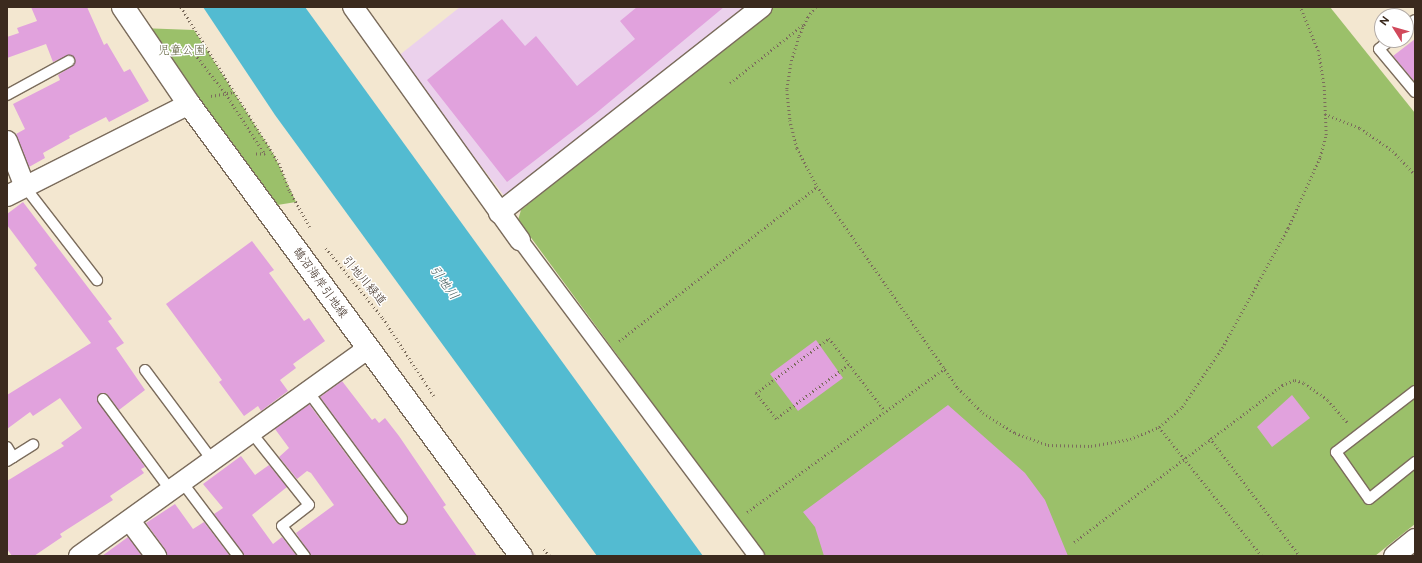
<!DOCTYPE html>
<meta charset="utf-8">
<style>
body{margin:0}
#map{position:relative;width:1422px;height:563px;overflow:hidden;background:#f3e7d0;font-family:"Balsamiq Sans","Klee One",sans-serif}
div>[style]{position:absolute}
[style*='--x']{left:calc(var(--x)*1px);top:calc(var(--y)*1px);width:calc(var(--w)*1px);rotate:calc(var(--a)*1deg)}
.built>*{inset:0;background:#ebd1ec}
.green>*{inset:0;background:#9bc06a}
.water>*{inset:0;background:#53bbd1}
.building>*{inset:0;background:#e1a2dd}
.path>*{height:2.5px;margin-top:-1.25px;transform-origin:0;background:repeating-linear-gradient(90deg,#7b6c5c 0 1px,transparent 0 4px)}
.roads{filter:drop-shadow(1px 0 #7b6c5c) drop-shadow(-1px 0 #7b6c5c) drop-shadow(0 1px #7b6c5c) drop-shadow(0 -1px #7b6c5c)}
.service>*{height:10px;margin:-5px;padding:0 5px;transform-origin:5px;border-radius:5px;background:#fff}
.pedestrian>*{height:15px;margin:-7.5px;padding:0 7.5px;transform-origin:7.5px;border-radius:7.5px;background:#fff}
.minor>*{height:20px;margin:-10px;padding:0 10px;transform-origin:10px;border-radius:10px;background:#fff}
.tertiary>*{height:22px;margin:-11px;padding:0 11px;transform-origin:11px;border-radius:11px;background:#fff}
span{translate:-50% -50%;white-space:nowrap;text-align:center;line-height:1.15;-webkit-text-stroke:3px #fff;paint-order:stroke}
.park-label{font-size:12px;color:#5d5e39}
.street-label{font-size:12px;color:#3b2a1e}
.water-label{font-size:13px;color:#435d5d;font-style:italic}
.frame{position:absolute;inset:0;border:8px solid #3b2a1e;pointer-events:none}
.north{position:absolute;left:1374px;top:8px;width:40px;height:40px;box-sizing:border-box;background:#fff;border:1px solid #b1aaa5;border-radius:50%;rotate:307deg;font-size:11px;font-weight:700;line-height:16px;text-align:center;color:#3b2a1e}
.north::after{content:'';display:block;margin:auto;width:14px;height:18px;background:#d1495b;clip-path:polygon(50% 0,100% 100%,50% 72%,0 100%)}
</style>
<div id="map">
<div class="built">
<div style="clip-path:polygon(460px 7px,748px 7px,505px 197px,397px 57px)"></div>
</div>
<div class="green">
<div style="clip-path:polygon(772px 7px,1330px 7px,1415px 113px,1415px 524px,1375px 556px,765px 556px,518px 220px,521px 210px)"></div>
<div style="clip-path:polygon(140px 28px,194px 30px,274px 155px,296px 202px,265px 207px)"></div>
</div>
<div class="water">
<div style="clip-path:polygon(203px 7px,305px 7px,703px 556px,597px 556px,275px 115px)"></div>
</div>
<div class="building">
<div style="clip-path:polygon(31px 7px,87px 7px,104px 45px,107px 43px,124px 72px,130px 69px,149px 101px,109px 122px,106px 117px,69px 136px,70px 138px,43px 153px,45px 158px,29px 167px,16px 134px,25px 129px,13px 104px,60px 80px,58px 75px,72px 66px,75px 61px,69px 55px,53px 62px,46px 44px,7px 58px,7px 37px,19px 33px,17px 28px,37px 21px)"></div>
<div style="clip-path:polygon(637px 7px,724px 7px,595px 114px,507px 182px,427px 80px,502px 19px,525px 46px,536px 36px,577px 86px,635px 39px,620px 21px)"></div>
<div style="clip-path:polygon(1415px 39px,1415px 82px,1393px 56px)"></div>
<div style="clip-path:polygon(23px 202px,112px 319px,108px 321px,124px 343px,116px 348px,145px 390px,119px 410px,106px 393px,99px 394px,97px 399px,145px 467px,141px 469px,144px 473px,110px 496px,113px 500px,60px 534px,62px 537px,34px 556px,12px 556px,7px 549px,7px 481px,64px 446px,61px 443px,82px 428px,60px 398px,33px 416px,30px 412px,7px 429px,7px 395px,91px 343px,34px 268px,37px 265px,7px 225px,7px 214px)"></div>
<div style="clip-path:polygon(252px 241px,274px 270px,269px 273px,304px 321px,309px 318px,325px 341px,293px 364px,296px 368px,280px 380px,288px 391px,261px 411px,258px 406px,244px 416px,219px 382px,222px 380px,166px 304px)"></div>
<div style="clip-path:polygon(816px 340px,843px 378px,798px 411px,770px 374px)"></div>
<div style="clip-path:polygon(342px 381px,372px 420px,375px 418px,379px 423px,385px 418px,399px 436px,446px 505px,443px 507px,477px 556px,311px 556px,296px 533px,334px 505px,311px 473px,307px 471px,297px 479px,279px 457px,289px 448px,275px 429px,309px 404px,397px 523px,403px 525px,408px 521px,407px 515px,320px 397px)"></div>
<div style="clip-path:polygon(1292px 395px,1310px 418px,1272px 447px,1257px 427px)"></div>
<div style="clip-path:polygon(948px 405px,1025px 473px,1045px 500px,1068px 556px,824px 556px,815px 527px,803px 512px)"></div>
<div style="clip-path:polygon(241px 456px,255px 475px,269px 465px,287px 487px,252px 515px,273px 544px,282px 537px,297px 556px,244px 556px,214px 514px,223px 508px,203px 484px)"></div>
<div style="clip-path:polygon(175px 504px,193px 529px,204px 522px,230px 556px,167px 556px,165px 549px,146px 523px)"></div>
<div style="clip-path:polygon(128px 537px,142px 556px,102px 556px)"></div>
</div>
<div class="path">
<div style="--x:181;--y:7;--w:184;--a:57.9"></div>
<div style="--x:279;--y:163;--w:30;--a:69"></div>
<div style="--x:290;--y:191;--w:41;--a:60.9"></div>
<div style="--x:816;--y:7;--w:13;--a:129"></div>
<div style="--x:808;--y:17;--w:22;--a:114"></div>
<div style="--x:799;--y:37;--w:28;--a:107"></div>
<div style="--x:791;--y:64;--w:26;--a:99"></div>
<div style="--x:787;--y:90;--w:30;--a:84"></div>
<div style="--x:790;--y:120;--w:29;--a:76"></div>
<div style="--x:797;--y:148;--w:43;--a:62.2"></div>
<div style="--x:817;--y:186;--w:246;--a:55.1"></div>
<div style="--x:958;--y:388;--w:35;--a:45"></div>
<div style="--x:983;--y:413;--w:38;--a:32"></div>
<div style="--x:1015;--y:433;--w:35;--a:20"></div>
<div style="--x:1048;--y:445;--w:43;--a:1.3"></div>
<div style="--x:1091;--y:446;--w:40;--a:-10"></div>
<div style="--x:1130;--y:439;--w:31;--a:-22"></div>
<div style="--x:1159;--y:427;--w:30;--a:-41"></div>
<div style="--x:1182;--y:407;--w:71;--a:-55.9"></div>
<div style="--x:1222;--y:348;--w:137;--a:-61.2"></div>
<div style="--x:1288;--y:228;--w:78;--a:-65.7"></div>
<div style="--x:1320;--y:157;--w:23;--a:-75"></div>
<div style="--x:1326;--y:135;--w:48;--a:-92.4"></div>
<div style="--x:1324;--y:87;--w:36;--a:-99"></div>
<div style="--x:1318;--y:51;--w:48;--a:-112.2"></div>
<div style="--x:183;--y:54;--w:12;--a:0"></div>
<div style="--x:195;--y:54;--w:51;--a:52.2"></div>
<div style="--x:226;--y:94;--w:72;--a:57"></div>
<div style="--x:265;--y:154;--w:10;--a:180"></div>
<div style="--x:730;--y:83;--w:95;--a:-38.6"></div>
<div style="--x:211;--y:96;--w:23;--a:-10"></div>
<div style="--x:1325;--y:114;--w:38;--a:22"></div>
<div style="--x:1360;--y:128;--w:40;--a:34.9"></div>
<div style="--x:1393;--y:151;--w:33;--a:47"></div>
<div style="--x:326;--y:248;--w:90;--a:50.8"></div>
<div style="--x:383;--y:318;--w:93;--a:56.8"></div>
<div style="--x:619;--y:341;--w:251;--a:-37.9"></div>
<div style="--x:849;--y:365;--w:91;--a:143.5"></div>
<div style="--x:776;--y:419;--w:33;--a:-128"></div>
<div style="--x:756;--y:393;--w:91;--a:-37"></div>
<div style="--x:829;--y:338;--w:92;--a:52.5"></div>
<div style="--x:1159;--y:427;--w:165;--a:51.4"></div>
<div style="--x:1210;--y:438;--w:148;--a:52.7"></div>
<div style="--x:747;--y:512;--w:245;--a:-36"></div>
<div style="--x:1074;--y:542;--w:261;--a:-37"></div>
<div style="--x:1282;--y:385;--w:14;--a:-21"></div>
<div style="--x:1295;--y:380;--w:9;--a:18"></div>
<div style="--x:1304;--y:383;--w:29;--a:35"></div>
<div style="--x:1328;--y:400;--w:30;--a:49"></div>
<div style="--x:544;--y:549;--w:9;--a:49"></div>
</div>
<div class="roads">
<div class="service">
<div style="--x:1406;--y:27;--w:11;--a:-38"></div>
<div style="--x:1390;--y:40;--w:14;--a:141"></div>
<div style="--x:1379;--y:49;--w:56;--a:50.1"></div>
<div style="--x:7;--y:95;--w:71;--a:-28.7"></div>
<div style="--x:25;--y:187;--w:118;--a:52.3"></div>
<div style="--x:145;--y:370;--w:112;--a:53.3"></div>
<div style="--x:307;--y:390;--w:160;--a:53.6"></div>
<div style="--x:1415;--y:391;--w:100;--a:142.3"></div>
<div style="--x:1336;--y:452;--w:57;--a:54.9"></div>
<div style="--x:1369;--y:499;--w:59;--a:-38.8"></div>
<div style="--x:103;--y:399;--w:114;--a:53.5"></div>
<div style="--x:251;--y:432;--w:93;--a:51.5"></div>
<div style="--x:309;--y:505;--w:34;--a:142"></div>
<div style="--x:282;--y:526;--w:38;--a:53"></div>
<div style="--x:7;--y:447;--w:12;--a:59"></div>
<div style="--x:7;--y:461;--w:31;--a:-32"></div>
<div style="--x:182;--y:482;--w:93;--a:52.9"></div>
</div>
<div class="pedestrian">
<div style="--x:520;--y:240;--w:394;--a:53.2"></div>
</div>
<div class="minor">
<div style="--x:353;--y:7;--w:287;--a:54.4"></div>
<div style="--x:7;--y:141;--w:49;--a:68.6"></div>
<div style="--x:7;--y:196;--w:204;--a:-26.8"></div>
<div style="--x:499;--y:213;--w:334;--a:-38.1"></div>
<div style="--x:130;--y:521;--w:44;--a:53.4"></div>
<div style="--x:79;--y:556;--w:356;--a:-35.7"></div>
<div style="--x:1394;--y:556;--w:27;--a:-39"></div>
</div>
<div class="tertiary">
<div style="--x:123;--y:7;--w:117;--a:55.8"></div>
<div style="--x:189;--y:104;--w:561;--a:53.7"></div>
</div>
</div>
<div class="park-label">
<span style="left:182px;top:51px">児童公園</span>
</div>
<div class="street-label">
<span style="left:364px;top:281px;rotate:50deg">引地川緑道</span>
<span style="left:320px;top:283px;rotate:54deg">鵠沼海岸引地線</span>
</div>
<div class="water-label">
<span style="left:444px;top:283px;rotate:54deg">引地川</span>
</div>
<div class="frame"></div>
<div class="north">N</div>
</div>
